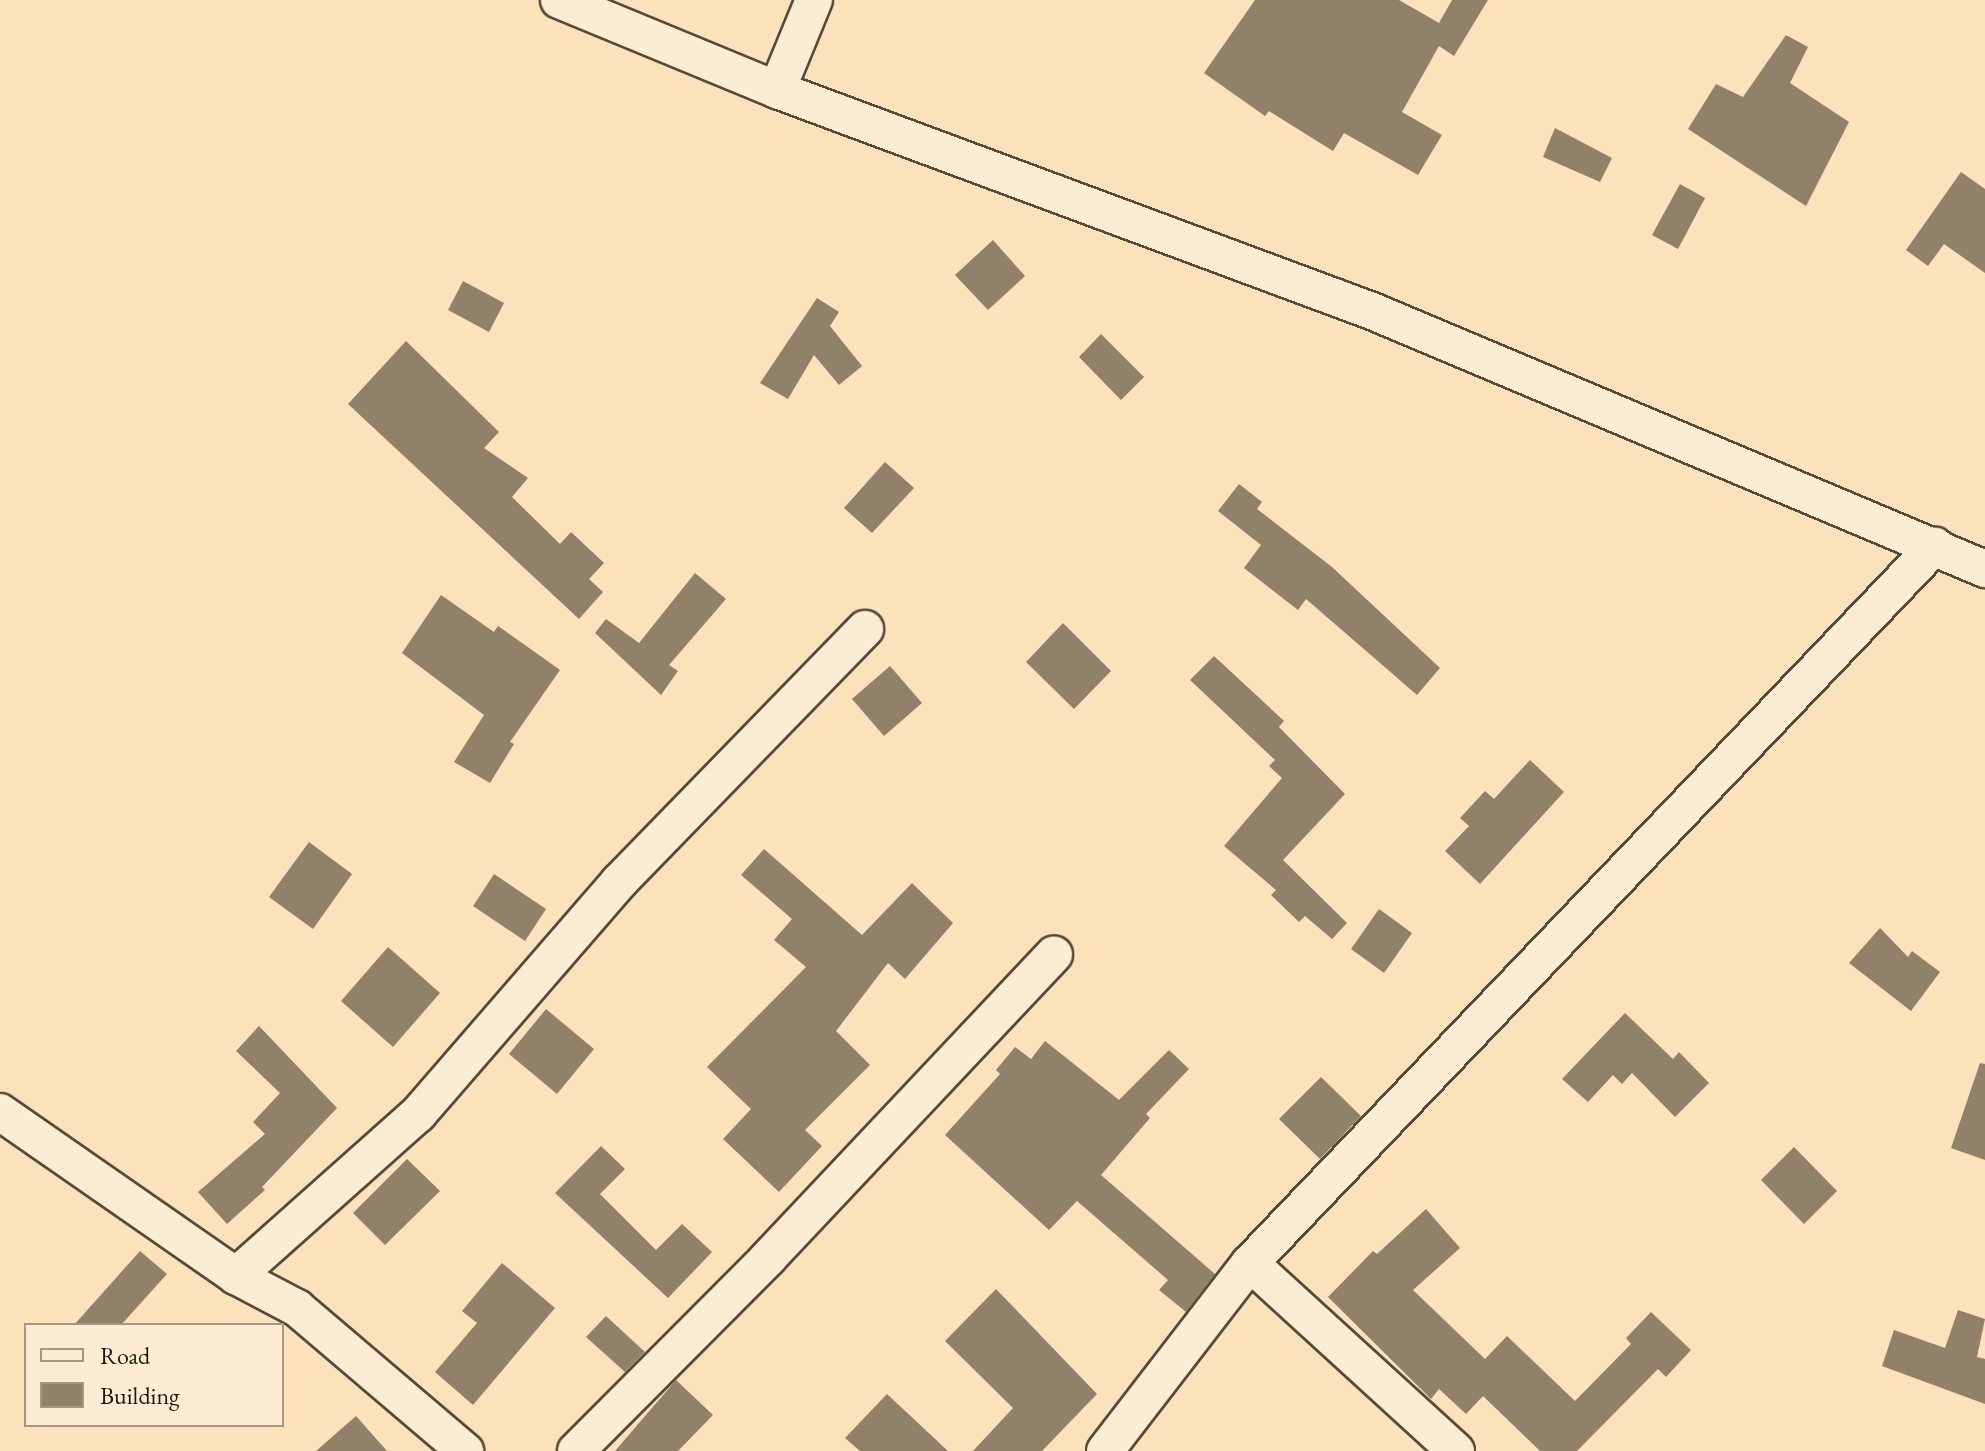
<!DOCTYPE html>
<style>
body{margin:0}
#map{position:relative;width:1985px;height:1451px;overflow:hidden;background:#fbe2bb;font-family:"EB Garamond",serif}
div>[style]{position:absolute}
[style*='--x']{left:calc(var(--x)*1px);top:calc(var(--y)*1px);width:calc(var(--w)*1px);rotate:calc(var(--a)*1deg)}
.building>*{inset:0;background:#918168}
.roads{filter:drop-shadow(2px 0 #564a39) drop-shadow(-2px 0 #564a39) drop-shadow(0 2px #564a39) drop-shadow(0 -2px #564a39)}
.minor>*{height:36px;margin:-18px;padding:0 18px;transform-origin:18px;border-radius:18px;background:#fcecd3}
span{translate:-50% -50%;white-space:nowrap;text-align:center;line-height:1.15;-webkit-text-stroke:7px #fcecd3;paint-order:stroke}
.legend{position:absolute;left:24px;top:1323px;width:260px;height:104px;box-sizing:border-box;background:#fcecd3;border:2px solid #a49784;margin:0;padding:10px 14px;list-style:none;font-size:24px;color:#1f170e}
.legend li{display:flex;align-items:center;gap:16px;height:40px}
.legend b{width:40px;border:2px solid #a49784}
</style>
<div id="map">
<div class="building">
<div style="clip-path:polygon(1255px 0,1399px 0,1439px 23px,1452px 0,1488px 0,1454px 56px,1439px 46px,1402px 112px,1442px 135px,1418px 175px,1344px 133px,1333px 151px,1269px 111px,1265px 116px,1204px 73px)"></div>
<div style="clip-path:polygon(1786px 35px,1808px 47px,1790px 83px,1849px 122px,1806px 206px,1688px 129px,1716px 84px,1743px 97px)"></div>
<div style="clip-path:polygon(1555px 128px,1612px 158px,1600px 182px,1543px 157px)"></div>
<div style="clip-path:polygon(1961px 172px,1985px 189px,1985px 273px,1944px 244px,1928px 266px,1906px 250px)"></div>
<div style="clip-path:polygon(1680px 184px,1705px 198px,1678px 249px,1652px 235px)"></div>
<div style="clip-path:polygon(993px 240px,1025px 276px,988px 310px,955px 275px)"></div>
<div style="clip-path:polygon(463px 281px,504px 303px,489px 332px,448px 310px)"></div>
<div style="clip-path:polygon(817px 298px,839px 312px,830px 326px,862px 366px,839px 385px,814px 355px,788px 399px,760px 383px)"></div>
<div style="clip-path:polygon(1101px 334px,1144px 377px,1121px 400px,1079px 357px)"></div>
<div style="clip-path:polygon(406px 341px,499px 432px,484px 448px,528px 478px,512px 497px,560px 544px,571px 532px,604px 563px,589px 579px,603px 592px,579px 619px,348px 404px)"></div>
<div style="clip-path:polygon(885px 462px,914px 488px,872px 533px,844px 508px)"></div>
<div style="clip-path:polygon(1239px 484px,1262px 502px,1257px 509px,1332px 567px,1440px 668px,1417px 695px,1306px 599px,1298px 610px,1244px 568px,1261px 545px,1218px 511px)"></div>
<div style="clip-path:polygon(695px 573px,726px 599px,669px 665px,678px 671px,661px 695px,595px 633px,606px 619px,639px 643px)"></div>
<div style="clip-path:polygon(441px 595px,494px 632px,498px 626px,560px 670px,510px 742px,514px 744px,490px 783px,454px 762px,484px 715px,402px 653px)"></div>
<div style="clip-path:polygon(1063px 623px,1111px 671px,1074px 709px,1026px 662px)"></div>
<div style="clip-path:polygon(1214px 656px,1284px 721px,1279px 727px,1345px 794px,1283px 860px,1347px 923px,1332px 939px,1305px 916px,1299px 922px,1271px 895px,1276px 890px,1224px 846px,1282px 778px,1269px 766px,1275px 760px,1190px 680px)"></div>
<div style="clip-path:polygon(890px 666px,922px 703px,884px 736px,852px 699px)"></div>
<div style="clip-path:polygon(1530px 760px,1564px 792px,1480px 884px,1445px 851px,1469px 826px,1460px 818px,1485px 791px,1494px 799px)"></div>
<div style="clip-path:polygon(309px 842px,352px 874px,313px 929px,269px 897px)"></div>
<div style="clip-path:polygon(764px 849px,862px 935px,912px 883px,953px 923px,905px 979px,888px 963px,836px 1031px,870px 1065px,805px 1130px,822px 1146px,779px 1192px,723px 1139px,751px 1109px,707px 1067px,806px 967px,774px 940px,792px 919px,741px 875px)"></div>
<div style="clip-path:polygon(494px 874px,546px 909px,525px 941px,473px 906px)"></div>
<div style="clip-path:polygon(1379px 909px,1412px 933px,1384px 973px,1351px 949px)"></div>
<div style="clip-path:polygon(1880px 928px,1908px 957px,1912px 951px,1940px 972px,1911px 1011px,1849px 963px)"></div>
<div style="clip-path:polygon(388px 947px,440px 993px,393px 1047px,341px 1001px)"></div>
<div style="clip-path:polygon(546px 1009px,594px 1049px,557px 1094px,509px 1054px)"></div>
<div style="clip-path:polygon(1625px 1013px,1673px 1059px,1679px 1052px,1709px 1083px,1675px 1117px,1632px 1073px,1622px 1084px,1613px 1075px,1588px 1102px,1562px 1079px)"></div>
<div style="clip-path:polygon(259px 1026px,337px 1108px,262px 1187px,265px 1190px,227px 1224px,198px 1192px,265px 1134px,253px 1122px,280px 1093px,236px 1051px)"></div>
<div style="clip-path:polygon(1045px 1041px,1119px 1100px,1169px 1050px,1189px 1069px,1146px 1114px,1150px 1118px,1101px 1175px,1215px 1274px,1186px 1312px,1159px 1290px,1168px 1280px,1077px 1201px,1049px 1230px,945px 1135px,1000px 1074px,996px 1070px,1015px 1047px,1031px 1059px)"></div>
<div style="clip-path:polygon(1980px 1063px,1985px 1064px,1985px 1160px,1951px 1148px)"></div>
<div style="clip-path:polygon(1321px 1077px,1361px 1116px,1320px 1159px,1279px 1119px)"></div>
<div style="clip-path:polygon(601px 1146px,625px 1169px,600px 1194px,656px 1250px,682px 1224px,712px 1252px,668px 1298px,555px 1193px)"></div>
<div style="clip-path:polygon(1794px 1147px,1837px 1191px,1804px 1224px,1761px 1180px)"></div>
<div style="clip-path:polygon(407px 1159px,440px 1191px,385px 1245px,353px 1213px)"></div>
<div style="clip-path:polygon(1426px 1209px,1460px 1248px,1413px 1290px,1485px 1359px,1507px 1336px,1575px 1401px,1631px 1344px,1626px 1338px,1651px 1312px,1691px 1350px,1666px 1377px,1658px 1369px,1577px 1451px,1540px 1451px,1483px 1396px,1466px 1414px,1439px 1389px,1431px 1399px,1328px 1297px,1373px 1251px,1377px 1254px)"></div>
<div style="clip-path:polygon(140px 1251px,167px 1274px,121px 1325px,74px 1325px)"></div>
<div style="clip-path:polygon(502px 1263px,555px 1308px,473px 1405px,435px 1372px,477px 1323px,462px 1311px)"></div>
<div style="clip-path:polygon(996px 1289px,1097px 1394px,1042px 1451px,973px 1451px,1013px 1408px,945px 1341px)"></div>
<div style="clip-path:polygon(1958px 1310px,1985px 1319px,1977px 1357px,1985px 1359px,1985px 1404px,1882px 1366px,1894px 1330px,1945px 1348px)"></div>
<div style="clip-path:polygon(606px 1316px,645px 1352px,625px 1372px,586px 1337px)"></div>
<div style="clip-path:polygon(676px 1380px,713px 1415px,678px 1451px,615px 1451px)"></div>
<div style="clip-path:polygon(887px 1394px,948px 1451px,860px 1451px,845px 1438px)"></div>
<div style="clip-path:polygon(356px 1416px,387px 1451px,316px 1451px)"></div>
</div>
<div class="roads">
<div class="minor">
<div style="--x:559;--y:0;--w:236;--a:22.4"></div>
<div style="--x:777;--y:90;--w:635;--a:20.38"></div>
<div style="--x:1372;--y:311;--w:665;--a:22.83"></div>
<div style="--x:777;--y:90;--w:97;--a:-67.7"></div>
<div style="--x:0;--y:1112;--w:287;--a:34.8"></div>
<div style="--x:236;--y:1276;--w:69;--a:27.7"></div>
<div style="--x:297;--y:1308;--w:221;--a:40.4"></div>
<div style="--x:1250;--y:1263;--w:279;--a:42.4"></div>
<div style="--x:236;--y:1276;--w:244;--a:-41.7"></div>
<div style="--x:418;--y:1114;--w:307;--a:-49.1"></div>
<div style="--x:619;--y:882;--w:353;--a:-45.8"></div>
<div style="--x:576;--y:1451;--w:272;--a:-45.1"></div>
<div style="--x:768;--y:1258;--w:417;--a:-46.7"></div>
<div style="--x:1105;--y:1451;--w:237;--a:-52.4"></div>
<div style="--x:1250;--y:1263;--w:992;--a:-46.31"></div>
</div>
</div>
<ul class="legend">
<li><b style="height:10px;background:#fcecd3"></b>Road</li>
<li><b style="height:22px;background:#918168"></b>Building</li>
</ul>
</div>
